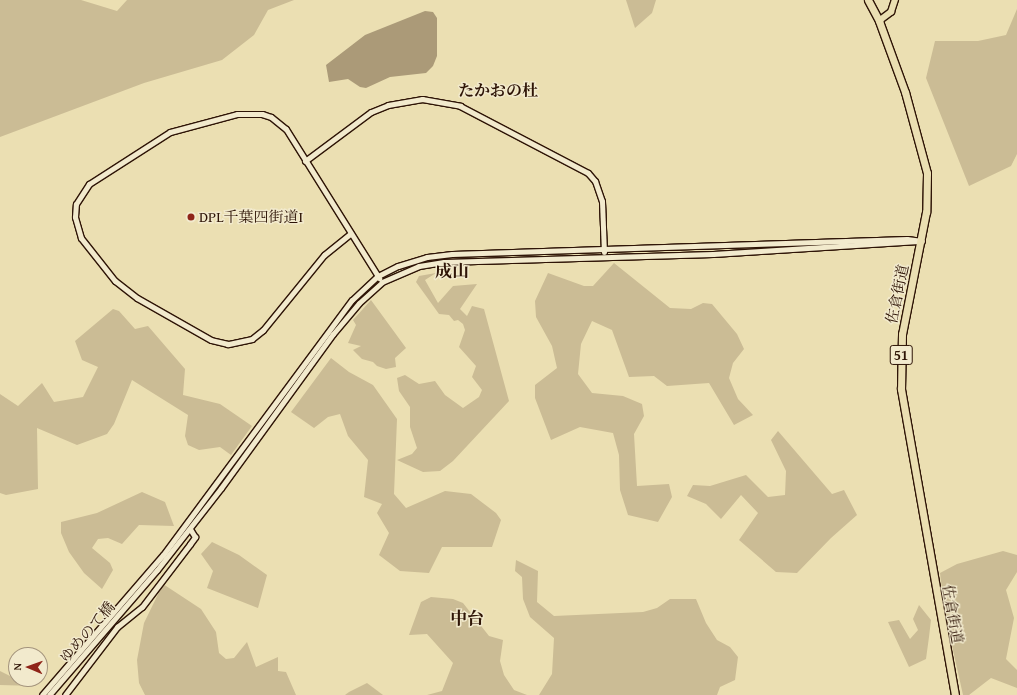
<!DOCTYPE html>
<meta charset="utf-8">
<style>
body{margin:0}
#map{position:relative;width:1017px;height:695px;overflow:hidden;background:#ebdfb2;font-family:"Gentium Book Plus","Noto Serif JP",serif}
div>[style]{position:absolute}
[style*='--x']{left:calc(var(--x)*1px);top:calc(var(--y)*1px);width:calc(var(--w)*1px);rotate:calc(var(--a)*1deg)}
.green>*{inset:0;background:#cbbc95}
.water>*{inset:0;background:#ab9a78}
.roads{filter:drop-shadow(1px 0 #2e1406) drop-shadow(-1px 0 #2e1406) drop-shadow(0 1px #2e1406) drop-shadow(0 -1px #2e1406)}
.secondary>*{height:5px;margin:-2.5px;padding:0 2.5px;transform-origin:2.5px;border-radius:2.5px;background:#f2eacd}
.primary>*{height:5.5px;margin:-2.75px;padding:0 2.75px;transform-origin:2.75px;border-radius:2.75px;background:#ebdfb2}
.highway>*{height:7px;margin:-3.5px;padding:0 3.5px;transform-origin:3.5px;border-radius:3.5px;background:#ebdfb2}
.dots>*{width:11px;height:11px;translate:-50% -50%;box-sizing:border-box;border:2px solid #f2eacd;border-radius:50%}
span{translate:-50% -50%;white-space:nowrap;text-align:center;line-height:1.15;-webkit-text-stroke:3px #f2eacd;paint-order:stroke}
.shield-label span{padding:1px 3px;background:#f2eacd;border:1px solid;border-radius:3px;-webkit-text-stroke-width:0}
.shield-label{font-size:14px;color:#2e1406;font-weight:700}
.poi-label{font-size:15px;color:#2e1406}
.left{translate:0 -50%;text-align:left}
.street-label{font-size:15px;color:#2e1406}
.neighbourhood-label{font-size:16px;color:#2e1406;font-weight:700}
.quarter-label{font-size:17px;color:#2e1406;font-weight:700}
.north{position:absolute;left:8px;top:647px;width:40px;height:40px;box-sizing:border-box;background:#f2eacd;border:1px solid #a4947d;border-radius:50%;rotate:272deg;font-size:11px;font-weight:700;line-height:16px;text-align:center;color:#2e1406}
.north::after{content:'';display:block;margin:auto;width:14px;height:18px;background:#8f2418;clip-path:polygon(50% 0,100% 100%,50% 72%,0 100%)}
</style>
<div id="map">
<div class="green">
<div style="clip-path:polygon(0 0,81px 0,117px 11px,127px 0,294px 0,268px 10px,254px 35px,222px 60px,144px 83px,0 137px)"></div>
<div style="clip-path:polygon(626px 0,656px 0,652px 13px,635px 28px)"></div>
<div style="clip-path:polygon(1017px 9px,1017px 154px,1011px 166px,969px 186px,926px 78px,935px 41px,978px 41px,1006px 35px)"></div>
<div style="clip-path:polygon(614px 263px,670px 308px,691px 309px,703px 303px,712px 304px,737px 334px,744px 349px,733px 363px,729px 378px,738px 399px,753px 415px,734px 425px,709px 383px,667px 386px,654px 376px,629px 377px,612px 330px,592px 321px,581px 344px,578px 374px,592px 393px,623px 396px,642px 404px,644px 416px,634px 434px,637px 486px,669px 484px,672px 497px,658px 522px,628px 515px,620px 490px,619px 455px,613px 433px,580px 427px,551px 440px,535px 398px,535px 385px,557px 368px,552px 346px,536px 317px,535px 301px,548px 273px,584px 286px,593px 286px)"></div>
<div style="clip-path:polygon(436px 273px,425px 280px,438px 303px,453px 286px,477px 284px,460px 309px,467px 316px,472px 306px,484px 309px,509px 401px,453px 461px,440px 471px,423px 472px,397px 460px,412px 454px,417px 448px,410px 427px,410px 407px,399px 391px,397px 378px,405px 375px,419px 384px,435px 381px,445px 395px,463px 408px,479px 397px,482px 390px,472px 377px,476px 366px,459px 347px,465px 330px,463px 324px,458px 320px,454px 321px,449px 315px,439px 314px,416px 282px,419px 276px)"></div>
<div style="clip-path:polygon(371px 300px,406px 348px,395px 358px,396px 367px,386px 369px,377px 366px,373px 362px,362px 359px,353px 350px,361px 346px,348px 343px,356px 325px,353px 320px)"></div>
<div style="clip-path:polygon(113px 309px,119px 311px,135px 329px,148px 326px,185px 369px,183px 395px,220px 404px,252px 426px,231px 455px,220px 447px,199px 450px,188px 445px,185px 436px,188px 415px,132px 380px,114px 424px,107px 434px,77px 445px,37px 428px,38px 489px,6px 495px,0 493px,0 394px,18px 406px,42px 383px,54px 402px,83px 397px,98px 367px,82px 360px,75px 341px)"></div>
<div style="clip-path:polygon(331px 358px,349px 372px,373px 385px,397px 419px,394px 494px,406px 508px,445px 491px,471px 494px,496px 513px,501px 520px,492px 547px,442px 547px,429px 573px,400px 571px,379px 555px,389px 533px,377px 513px,382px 504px,364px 497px,368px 460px,348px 436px,340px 414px,328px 417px,314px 428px,291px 412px)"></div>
<div style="clip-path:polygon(778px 431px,832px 494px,844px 490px,857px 515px,831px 538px,797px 573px,776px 572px,739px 540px,758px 513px,741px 495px,721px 519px,706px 504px,687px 496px,693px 485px,710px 486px,746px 475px,768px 497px,785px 495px,786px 471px,771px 440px)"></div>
<div style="clip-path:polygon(142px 492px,165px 502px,174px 526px,139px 525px,122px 544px,108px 538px,98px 539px,92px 548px,110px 563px,113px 570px,102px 589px,84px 573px,69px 552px,61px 533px,61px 522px,97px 513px)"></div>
<div style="clip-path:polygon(212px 542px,239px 555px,267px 575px,258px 608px,207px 588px,213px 571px,201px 554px)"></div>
<div style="clip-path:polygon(1003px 551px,1017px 555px,1017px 572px,1006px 590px,1014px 618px,1006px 659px,1017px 670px,1017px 688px,991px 678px,969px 695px,963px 695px,945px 614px,940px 573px,957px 564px)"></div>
<div style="clip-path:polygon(516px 560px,538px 571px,537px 602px,554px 616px,643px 612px,657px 608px,670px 599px,696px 599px,706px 623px,717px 640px,730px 647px,738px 657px,735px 680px,720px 687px,717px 695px,539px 695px,552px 674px,554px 638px,530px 617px,523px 599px,522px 577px,515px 571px)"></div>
<div style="clip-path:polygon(163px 584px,201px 609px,216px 632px,219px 653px,226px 659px,234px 658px,247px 642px,256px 667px,278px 657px,278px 671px,286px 672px,296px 695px,145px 695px,139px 683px,137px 660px,144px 623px)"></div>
<div style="clip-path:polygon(431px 597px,453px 599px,463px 603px,489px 636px,503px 640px,500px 661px,504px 675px,514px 690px,527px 695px,427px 695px,442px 691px,453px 663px,427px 634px,409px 635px,421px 602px)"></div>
<div style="clip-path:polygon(919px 605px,931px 620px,929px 637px,926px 659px,909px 667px,888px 622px,899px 620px,910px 639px,918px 630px,913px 619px)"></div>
<div style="clip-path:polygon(0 671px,16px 679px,36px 686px,0 685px)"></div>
<div style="clip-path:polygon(367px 683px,383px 695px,345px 695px,349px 692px)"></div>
</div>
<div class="water">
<div style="clip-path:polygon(425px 11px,433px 12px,437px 18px,437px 56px,433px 66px,426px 73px,390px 77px,366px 88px,360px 87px,348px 79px,329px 82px,326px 65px,365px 35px)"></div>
</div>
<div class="roads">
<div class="secondary">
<div style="--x:305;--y:161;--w:82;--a:-36.6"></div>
<div style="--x:371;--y:112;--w:18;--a:-22"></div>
<div style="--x:388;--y:105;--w:35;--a:-10"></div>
<div style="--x:422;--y:99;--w:39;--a:10"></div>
<div style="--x:460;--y:106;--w:144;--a:27.6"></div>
<div style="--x:588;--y:173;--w:11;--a:49"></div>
<div style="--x:595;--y:181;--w:21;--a:71"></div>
<div style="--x:602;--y:201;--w:51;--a:87.8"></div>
<div style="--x:350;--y:234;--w:33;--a:141"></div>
<div style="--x:324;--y:255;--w:97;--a:129.1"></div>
<div style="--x:263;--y:330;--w:14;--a:141"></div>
<div style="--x:252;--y:339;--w:25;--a:168"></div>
<div style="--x:228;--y:344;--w:17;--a:-167"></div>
<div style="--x:211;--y:340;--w:85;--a:-150.4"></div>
<div style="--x:137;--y:298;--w:28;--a:-142"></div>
<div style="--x:115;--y:281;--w:55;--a:-128.3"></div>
<div style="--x:81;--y:238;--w:22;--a:-106"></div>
<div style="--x:75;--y:217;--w:13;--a:-86"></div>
<div style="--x:76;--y:204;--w:24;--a:-57"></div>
<div style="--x:89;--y:184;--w:96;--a:-32.7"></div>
<div style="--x:170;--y:132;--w:69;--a:-15"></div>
<div style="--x:237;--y:114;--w:25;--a:0"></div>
<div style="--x:262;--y:114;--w:9;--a:18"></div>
<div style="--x:271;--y:117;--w:19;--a:39"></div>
<div style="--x:286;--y:129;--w:176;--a:58"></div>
<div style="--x:42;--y:695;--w:185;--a:-49.2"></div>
<div style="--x:163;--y:555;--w:317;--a:-53.5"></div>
<div style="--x:352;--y:300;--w:35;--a:-43"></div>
<div style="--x:378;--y:276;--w:22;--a:-27"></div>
<div style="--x:398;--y:266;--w:30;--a:-17"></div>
<div style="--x:427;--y:257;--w:25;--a:-7"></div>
<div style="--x:452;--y:254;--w:455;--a:-1.9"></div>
<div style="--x:907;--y:239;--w:15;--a:8"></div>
<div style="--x:49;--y:695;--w:165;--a:-49.2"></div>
<div style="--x:157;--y:570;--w:104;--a:-52"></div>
<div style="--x:221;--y:488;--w:190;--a:-54"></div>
<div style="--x:333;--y:334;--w:40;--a:-50"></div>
<div style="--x:359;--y:303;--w:31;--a:-42"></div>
<div style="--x:382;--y:282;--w:40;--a:-23.4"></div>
<div style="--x:419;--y:266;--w:25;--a:-9"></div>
<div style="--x:444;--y:262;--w:269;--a:-1.7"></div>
<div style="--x:713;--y:254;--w:206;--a:-3.6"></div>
<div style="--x:65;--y:695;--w:86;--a:-52.6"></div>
<div style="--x:117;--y:627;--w:32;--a:-39"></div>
<div style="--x:142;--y:607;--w:79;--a:-52.7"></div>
<div style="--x:190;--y:544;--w:9;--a:-54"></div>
<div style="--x:195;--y:537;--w:9;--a:-122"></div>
</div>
<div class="primary">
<div style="--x:879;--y:21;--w:15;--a:-37"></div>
<div style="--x:891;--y:12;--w:13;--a:-72"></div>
</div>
<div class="highway">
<div style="--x:868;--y:0;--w:24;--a:62"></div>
<div style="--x:879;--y:21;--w:76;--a:69.9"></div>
<div style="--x:905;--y:92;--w:84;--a:74.8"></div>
<div style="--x:927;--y:173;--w:39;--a:91"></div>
<div style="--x:926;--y:212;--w:124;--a:101.1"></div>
<div style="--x:902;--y:334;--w:55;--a:91"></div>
<div style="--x:901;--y:389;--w:311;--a:80"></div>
</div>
</div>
<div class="dots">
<div style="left:191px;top:217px;background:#8f2418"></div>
</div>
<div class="shield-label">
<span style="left:901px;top:355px">51</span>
</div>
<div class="poi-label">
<span class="left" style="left:199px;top:217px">DPL千葉四街道Ⅰ</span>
</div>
<div class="street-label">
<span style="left:897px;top:294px;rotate:-78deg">佐倉街道</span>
<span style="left:953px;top:614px;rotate:80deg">佐倉街道</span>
<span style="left:87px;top:632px;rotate:-49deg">ゆめのて橋</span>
</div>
<div class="neighbourhood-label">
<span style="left:498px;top:90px">たかおの杜</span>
</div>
<div class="quarter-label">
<span style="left:452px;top:271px">成山</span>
<span style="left:467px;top:618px">中台</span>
</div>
<div class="north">N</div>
</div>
